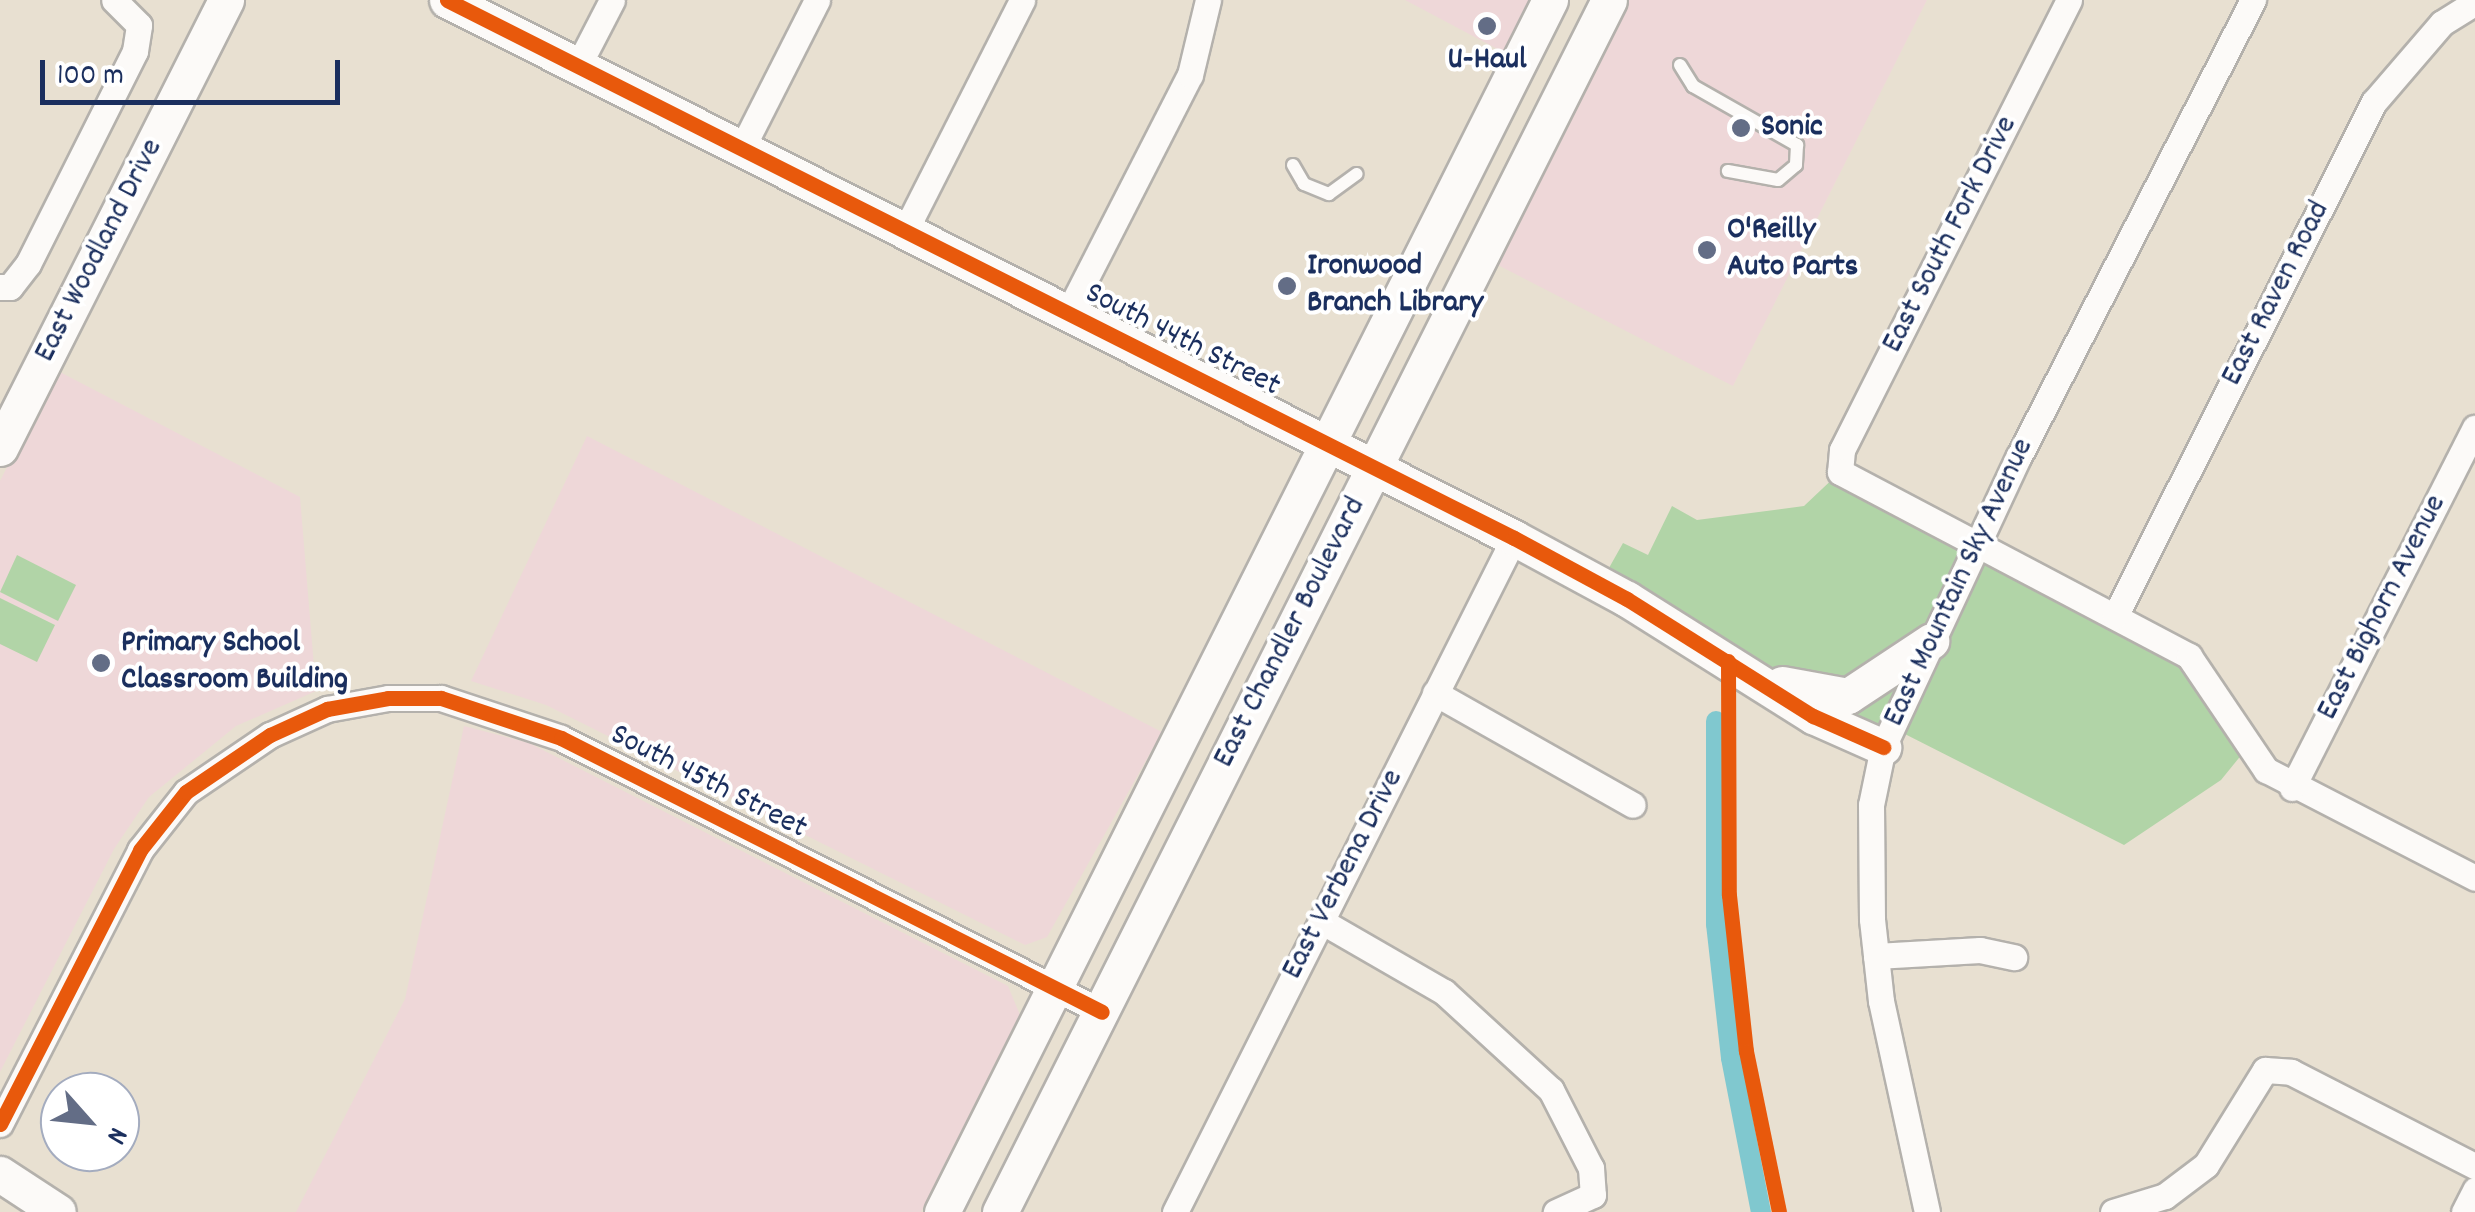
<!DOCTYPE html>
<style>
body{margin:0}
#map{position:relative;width:2475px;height:1212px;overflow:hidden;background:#e8e0d1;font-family:Dekko,sans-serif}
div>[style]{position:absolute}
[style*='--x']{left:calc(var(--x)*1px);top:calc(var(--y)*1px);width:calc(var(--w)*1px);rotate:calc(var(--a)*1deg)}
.built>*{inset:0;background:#eed7d8}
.green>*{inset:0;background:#b1d4a7}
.canal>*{height:20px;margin:-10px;padding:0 10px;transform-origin:10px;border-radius:10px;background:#80c8cf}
.roads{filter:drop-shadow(2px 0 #b4b1ac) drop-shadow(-2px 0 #b4b1ac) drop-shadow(0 2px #b4b1ac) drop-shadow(0 -2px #b4b1ac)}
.lane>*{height:12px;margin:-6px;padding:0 6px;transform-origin:6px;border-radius:6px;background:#fcfaf8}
.street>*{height:25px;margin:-12.5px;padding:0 12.5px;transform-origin:12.5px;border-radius:12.5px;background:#fcfaf8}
.secondary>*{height:35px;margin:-17.5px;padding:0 17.5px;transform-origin:17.5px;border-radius:17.5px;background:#fcfaf8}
.cycleway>*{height:15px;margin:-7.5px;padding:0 7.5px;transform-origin:7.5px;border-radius:7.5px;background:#e8590c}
.dots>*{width:28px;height:28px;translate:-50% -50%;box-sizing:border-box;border:5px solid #fff;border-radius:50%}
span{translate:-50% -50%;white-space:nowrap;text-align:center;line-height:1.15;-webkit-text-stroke:8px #fff;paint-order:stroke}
.poi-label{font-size:32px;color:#1b2f5e;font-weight:700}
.left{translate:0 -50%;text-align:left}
.street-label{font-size:32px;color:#1b2f5e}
.north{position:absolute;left:40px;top:1072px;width:100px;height:100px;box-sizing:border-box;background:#fff;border:2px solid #a4acbf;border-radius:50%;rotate:117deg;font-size:28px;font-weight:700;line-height:40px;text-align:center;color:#1b2f5e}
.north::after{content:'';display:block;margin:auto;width:35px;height:45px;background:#636d86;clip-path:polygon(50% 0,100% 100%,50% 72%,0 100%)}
.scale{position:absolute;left:40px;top:60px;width:300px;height:45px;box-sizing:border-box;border:5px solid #1b2f5e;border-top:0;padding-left:12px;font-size:30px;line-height:35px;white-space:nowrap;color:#1b2f5e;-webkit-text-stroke:8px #fff;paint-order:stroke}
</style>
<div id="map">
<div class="built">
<div style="clip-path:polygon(1405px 0,1532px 0,1505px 53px)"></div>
<div style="clip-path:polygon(1627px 0,1927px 0,1733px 386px,1494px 263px)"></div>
<div style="clip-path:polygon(56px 370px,300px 497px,316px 691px,236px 726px,149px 797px,114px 849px,0 1072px,0 481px)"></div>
<div style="clip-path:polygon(587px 436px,1162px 732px,1047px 937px,1025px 945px,546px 705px,471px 681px)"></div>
<div style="clip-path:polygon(464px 726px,529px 743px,1008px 986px,1020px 1015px,921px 1212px,296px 1212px,405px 999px)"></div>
</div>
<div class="green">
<div style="clip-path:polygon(1840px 472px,2189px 656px,2247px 748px,2221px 780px,2124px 845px,1893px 728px,1883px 747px,1600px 584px,1623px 543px,1648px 555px,1672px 506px,1697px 520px,1804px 506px)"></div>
<div style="clip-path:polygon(17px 555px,76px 585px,58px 621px,0 592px)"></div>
<div style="clip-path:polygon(0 598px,55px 625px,37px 662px,0 644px)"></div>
</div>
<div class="canal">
<div style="--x:1716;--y:721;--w:203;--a:90"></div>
<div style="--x:1716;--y:924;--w:135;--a:83.6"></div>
<div style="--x:1731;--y:1058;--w:157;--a:79"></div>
</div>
<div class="roads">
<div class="lane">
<div style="--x:1680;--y:65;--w:25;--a:58"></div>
<div style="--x:1693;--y:86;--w:120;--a:29.6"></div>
<div style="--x:1797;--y:145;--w:20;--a:93"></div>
<div style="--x:1796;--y:165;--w:23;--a:140"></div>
<div style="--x:1778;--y:180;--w:51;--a:-169.8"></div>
<div style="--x:1293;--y:165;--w:22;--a:60"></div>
<div style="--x:1304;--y:184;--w:27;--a:22"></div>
<div style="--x:1329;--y:194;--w:34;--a:-36"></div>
</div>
<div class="street">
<div style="--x:2069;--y:0;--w:504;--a:116.77"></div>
<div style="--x:1842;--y:450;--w:22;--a:95"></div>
<div style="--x:1840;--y:472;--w:395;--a:27.8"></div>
<div style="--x:2189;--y:656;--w:138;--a:56"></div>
<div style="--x:2266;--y:770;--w:235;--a:27.3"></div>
<div style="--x:578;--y:66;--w:74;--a:-62.7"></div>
<div style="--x:742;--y:148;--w:166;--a:-63.1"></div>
<div style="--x:905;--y:231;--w:259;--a:-63.1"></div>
<div style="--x:0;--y:287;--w:10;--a:0"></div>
<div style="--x:10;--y:287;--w:29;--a:-52"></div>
<div style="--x:28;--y:264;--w:238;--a:-63.3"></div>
<div style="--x:135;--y:51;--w:26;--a:-81"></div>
<div style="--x:139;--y:25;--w:35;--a:-135"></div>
<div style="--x:1068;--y:313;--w:267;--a:-62.9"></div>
<div style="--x:1190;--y:75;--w:77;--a:-76.5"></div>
<div style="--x:2115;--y:616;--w:576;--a:-63.26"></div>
<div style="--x:2374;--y:102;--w:104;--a:-49.3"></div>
<div style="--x:2442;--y:23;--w:39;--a:-32"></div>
<div style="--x:1435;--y:693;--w:227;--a:29.5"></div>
<div style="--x:2292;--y:788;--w:404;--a:-63.1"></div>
<div style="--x:1321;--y:921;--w:142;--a:30"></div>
<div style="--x:1444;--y:992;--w:145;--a:42.5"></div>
<div style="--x:1551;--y:1090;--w:88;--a:62.9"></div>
<div style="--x:1591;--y:1168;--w:27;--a:86"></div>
<div style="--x:1593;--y:1195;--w:41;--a:155.3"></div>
<div style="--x:1876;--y:956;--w:104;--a:-3.3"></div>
<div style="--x:1980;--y:950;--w:35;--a:12"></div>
<div style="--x:0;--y:1124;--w:308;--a:-62.9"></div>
<div style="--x:140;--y:850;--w:74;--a:-51.6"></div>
<div style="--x:186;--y:792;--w:102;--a:-34.2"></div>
<div style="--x:270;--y:735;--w:63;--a:-24.5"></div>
<div style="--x:327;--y:709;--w:62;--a:-10.2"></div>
<div style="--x:388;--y:698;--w:53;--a:0"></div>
<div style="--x:441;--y:698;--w:126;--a:18.4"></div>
<div style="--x:561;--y:738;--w:606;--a:26.86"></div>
<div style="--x:1175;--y:1212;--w:754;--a:-63.3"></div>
<div style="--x:1927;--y:1212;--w:216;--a:-102.3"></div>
<div style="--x:1881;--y:1001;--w:82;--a:-96.3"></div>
<div style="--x:1872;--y:919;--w:114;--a:-90.5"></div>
<div style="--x:1871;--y:805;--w:59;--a:-78.3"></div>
<div style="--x:1883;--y:747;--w:321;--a:-65"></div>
<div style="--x:2019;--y:456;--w:513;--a:-62.84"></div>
<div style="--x:2113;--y:1212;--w:54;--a:-17.1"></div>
<div style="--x:2165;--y:1196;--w:51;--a:-37.1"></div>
<div style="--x:2206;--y:1165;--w:112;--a:-58.2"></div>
<div style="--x:2265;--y:1070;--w:26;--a:4"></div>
<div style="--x:2291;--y:1072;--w:207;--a:27.1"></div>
<div style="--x:2464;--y:1212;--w:25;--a:-63"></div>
</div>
<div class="secondary">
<div style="--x:447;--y:0;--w:1195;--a:26.76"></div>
<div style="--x:1514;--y:538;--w:128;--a:28.4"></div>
<div style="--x:1627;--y:599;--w:220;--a:32.2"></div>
<div style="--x:1813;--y:716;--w:77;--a:23.9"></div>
<div style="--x:0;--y:448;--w:502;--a:-63.23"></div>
<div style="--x:1782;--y:684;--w:67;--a:10.3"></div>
<div style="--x:1848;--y:696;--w:100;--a:-33.5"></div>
<div style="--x:0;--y:1174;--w:69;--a:33.2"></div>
<div style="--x:942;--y:1212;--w:1356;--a:-63.36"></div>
<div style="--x:1000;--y:1212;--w:1356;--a:-63.32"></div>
</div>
</div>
<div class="cycleway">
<div style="--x:447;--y:0;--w:1195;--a:26.76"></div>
<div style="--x:1514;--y:538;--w:128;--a:28.4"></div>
<div style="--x:1627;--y:599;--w:220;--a:32.2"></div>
<div style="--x:1813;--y:716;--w:77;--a:23.9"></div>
<div style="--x:1728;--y:661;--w:234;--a:89.8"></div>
<div style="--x:1729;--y:895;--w:157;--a:83.8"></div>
<div style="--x:1746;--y:1051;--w:164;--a:78.4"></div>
<div style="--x:0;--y:1124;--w:308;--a:-62.9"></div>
<div style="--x:140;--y:850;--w:74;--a:-51.6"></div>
<div style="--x:186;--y:792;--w:102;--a:-34.2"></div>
<div style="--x:270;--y:735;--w:63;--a:-24.5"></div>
<div style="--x:327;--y:709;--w:62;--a:-10.2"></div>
<div style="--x:388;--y:698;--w:53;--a:0"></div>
<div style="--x:441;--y:698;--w:126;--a:18.4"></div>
<div style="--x:561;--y:738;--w:606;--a:26.86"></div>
</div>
<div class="dots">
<div style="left:1487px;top:26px;background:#636d86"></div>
<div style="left:1741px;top:128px;background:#636d86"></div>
<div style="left:1707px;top:250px;background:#636d86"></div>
<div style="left:1287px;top:286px;background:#636d86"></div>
<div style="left:101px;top:663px;background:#636d86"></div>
</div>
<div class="poi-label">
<span style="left:1487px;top:61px">U-Haul</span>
<span class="left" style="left:1761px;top:128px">Sonic</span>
<span class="left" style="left:1727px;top:250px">O'Reilly<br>Auto Parts</span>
<span class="left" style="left:1307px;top:286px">Ironwood<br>Branch Library</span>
<span class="left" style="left:121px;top:663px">Primary School<br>Classroom Building</span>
</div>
<div class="street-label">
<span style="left:1951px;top:235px;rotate:-63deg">East South Fork Drive</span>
<span style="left:100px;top:251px;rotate:-63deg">East Woodland Drive</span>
<span style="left:2277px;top:294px;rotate:-63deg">East Raven Road</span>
<span style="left:1182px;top:341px;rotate:27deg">South 44th Street</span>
<span style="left:1960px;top:583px;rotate:-65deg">East Mountain Sky Avenue</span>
<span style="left:2383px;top:608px;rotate:-63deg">East Bighorn Avenue</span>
<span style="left:1291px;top:633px;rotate:-63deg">East Chandler Boulevard</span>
<span style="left:708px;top:783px;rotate:27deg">South 45th Street</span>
<span style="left:1344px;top:875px;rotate:-63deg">East Verbena Drive</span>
</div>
<div class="north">N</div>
<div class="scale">100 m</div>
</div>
